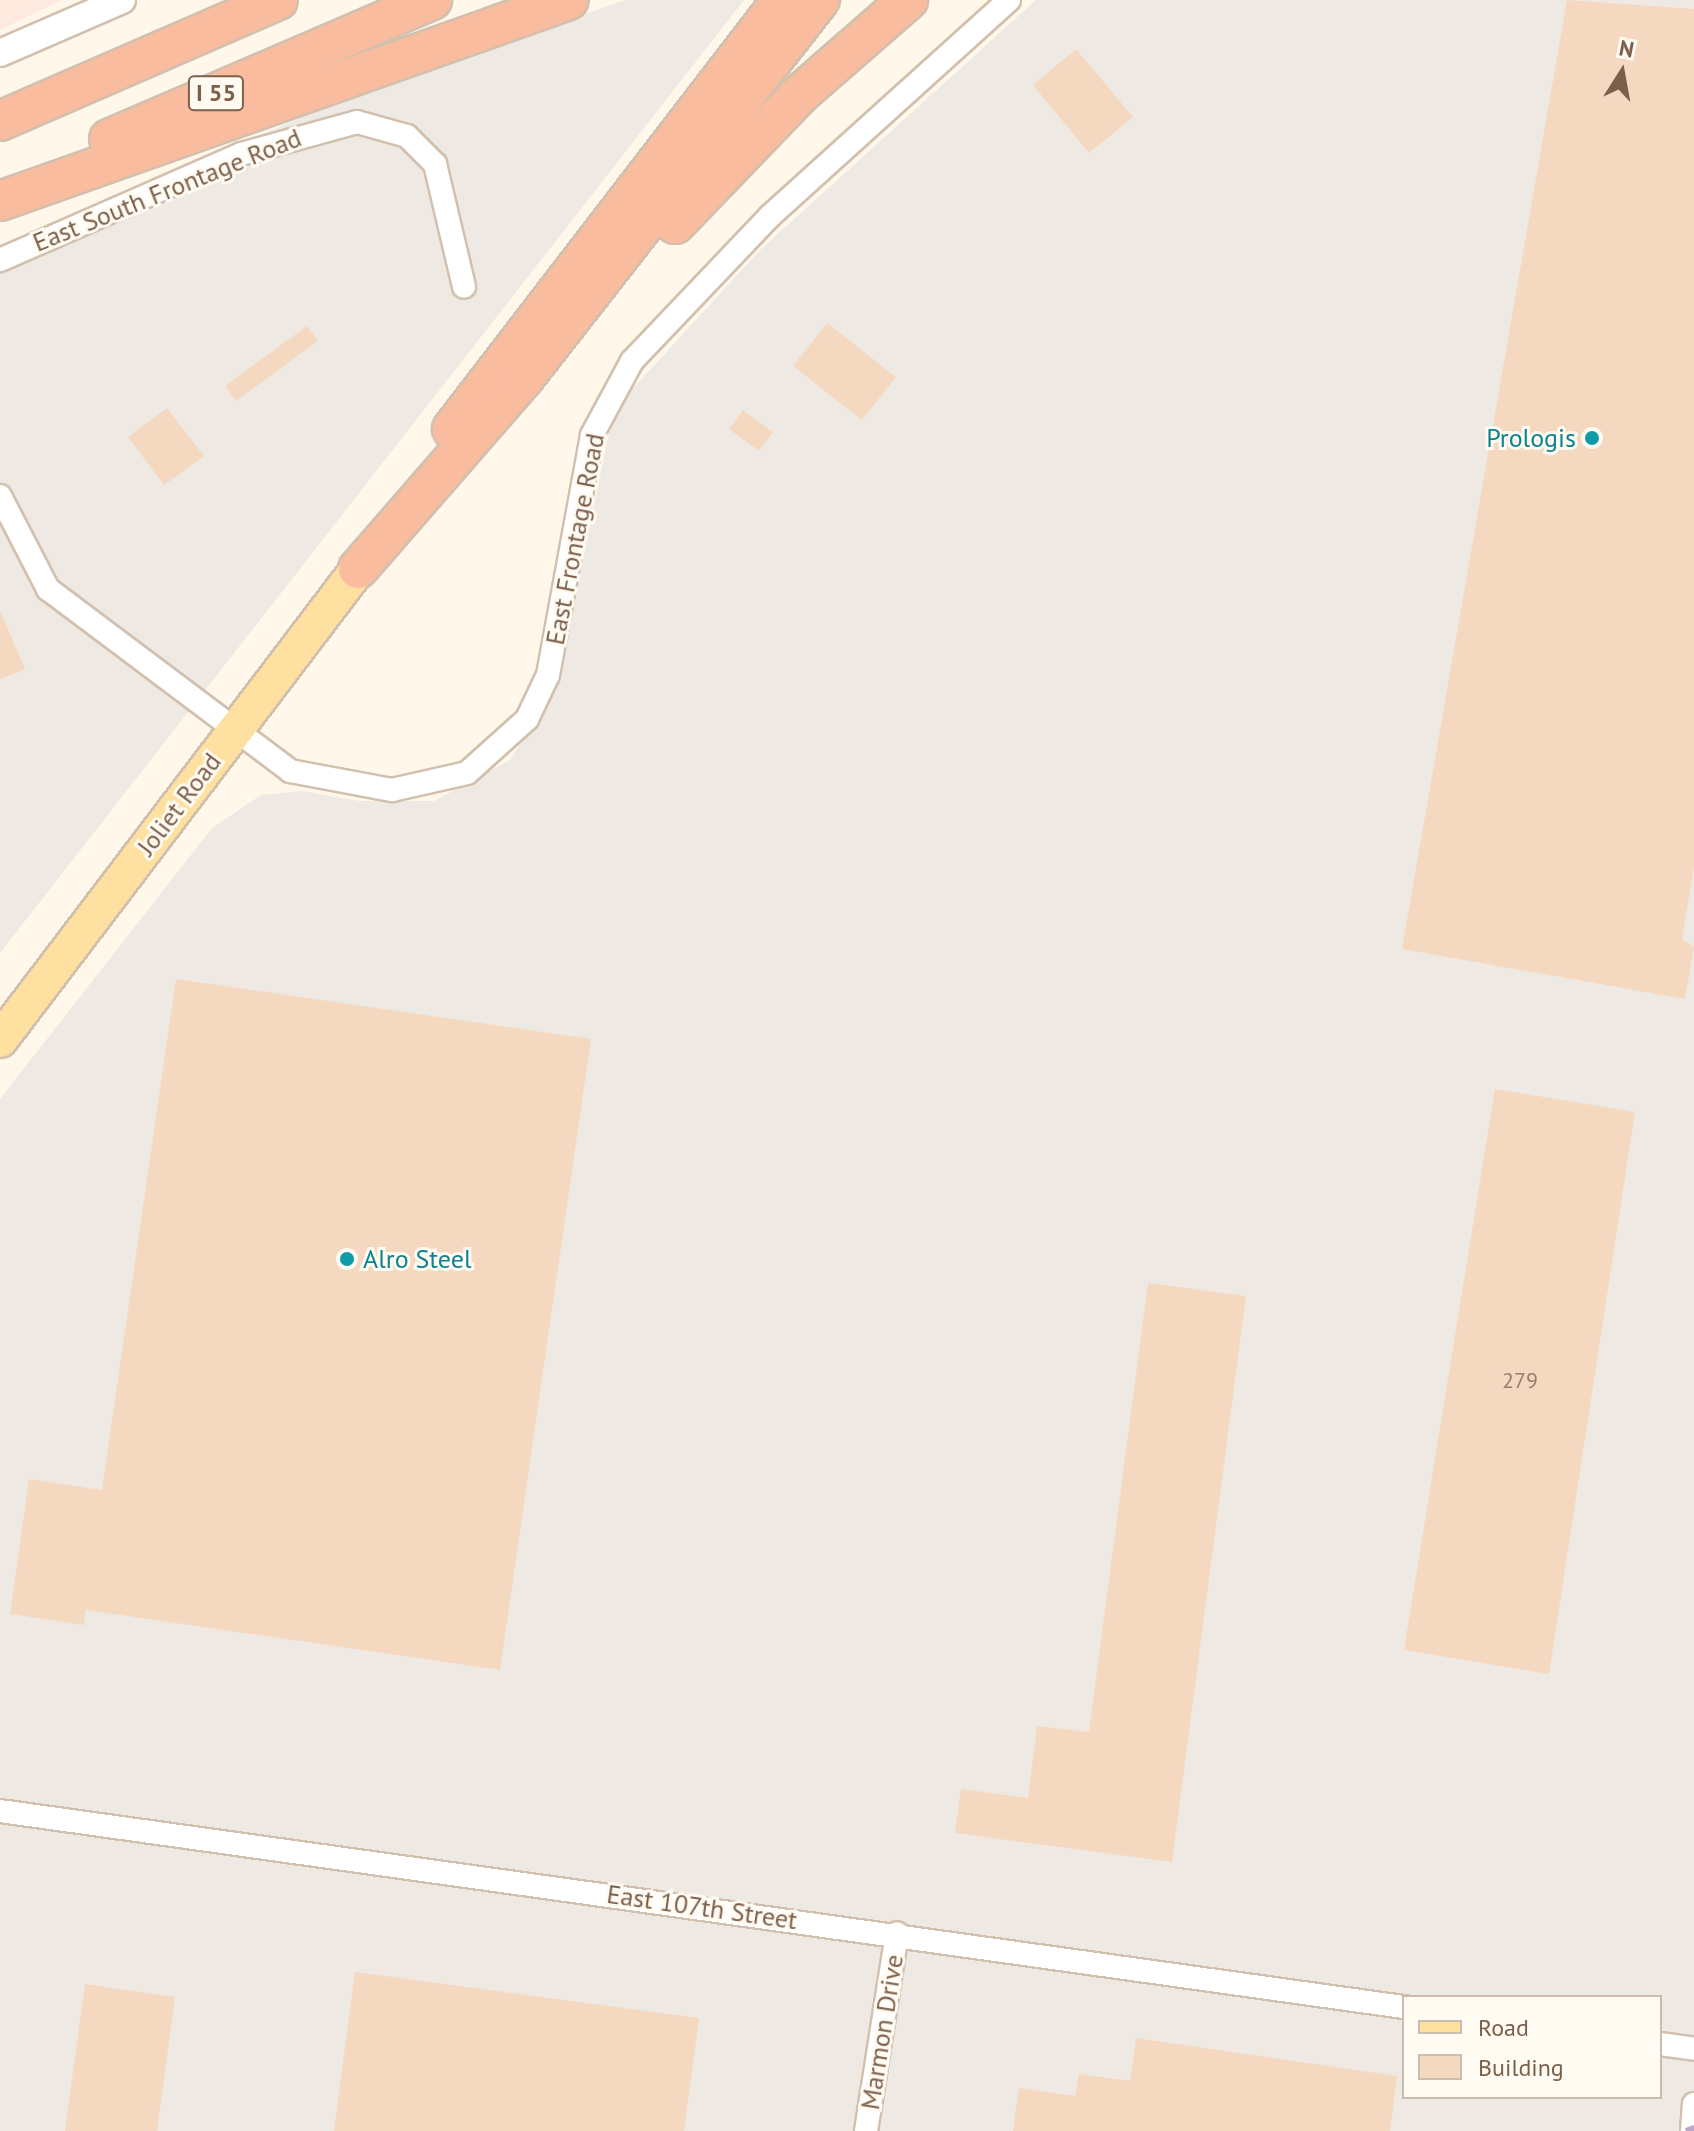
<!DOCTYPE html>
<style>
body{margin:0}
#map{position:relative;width:1694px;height:2131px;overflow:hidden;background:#fef7ea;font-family:"PT Sans",sans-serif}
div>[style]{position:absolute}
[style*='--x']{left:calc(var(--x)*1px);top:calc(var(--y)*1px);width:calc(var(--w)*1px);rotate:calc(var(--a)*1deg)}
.commercial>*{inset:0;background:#fee9de}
.industrial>*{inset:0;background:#efe9e3}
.building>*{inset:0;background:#f5d8c0}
.roads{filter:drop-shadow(2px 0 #d2c0ae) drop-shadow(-2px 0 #d2c0ae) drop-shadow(0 2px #d2c0ae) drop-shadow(0 -2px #d2c0ae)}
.minor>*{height:22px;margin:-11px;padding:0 11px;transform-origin:11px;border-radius:11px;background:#fff}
.tertiary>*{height:26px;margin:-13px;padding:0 13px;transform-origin:13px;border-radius:13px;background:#fff}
.primary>*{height:34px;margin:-17px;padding:0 17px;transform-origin:17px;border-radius:17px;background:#fee1a1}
.motorway>*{height:38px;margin:-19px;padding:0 19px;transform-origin:19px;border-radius:19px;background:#fabc9f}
.rail>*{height:6px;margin-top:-3px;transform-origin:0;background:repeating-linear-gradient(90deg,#bba6ca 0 12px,transparent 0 20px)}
.dots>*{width:22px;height:22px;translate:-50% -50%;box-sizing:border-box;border:4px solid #fffbf2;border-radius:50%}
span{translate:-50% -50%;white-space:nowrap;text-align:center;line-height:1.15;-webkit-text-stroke:6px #fffbf2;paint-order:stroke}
.number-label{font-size:22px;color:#9a7d68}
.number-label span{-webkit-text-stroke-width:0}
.shield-label span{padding:2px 6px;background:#fffbf2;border:2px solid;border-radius:6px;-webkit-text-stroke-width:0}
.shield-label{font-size:24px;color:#7b5f4b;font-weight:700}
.street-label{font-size:26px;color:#7b5f4b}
.culture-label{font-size:26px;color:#0d838f}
.right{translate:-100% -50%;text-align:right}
.left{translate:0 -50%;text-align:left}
.legend{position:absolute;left:1402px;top:1995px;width:260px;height:104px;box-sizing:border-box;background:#fffbf2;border:2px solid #cabdaf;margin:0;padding:10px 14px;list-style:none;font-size:24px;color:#7b5f4b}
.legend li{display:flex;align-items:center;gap:16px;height:40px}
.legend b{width:40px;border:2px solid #cabdaf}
.north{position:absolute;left:1582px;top:32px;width:80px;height:80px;-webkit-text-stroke:6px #fffbf2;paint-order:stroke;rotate:11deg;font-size:22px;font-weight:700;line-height:32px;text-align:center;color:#7b5f4b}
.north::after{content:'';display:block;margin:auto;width:28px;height:36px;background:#7b5f4b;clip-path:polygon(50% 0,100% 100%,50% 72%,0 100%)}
</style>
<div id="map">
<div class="commercial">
<div style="clip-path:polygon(0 0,62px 0,0 30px)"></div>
</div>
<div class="industrial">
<div style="clip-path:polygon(625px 0,744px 0,0 953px,0 246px,347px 98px)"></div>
<div style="clip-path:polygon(evenodd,1036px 0,1694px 0,1694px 2131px,0 2131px,0 1099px,212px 828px,261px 795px,302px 791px,360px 801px,434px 801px,510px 760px,556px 688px,614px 409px,760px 250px,1036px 0,1404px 1997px,1660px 1997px,1660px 2097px,1404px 2097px,1404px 1997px)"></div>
</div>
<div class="building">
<div style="clip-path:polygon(1567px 0,1694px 9px,1694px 867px,1682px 939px,1694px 947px,1685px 999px,1402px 949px)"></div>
<div style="clip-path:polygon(1076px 49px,1133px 117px,1089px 153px,1033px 85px)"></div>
<div style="clip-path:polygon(827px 323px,896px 377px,862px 420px,793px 366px)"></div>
<div style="clip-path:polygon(307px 326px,318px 341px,236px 401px,225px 386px)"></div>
<div style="clip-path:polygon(167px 408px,204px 456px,164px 485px,128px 437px)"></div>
<div style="clip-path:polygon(743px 410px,773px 432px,759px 451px,729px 429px)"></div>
<div style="clip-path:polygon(0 611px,25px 669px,0 679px)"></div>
<div style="clip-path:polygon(176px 979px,591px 1039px,500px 1670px,86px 1610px,84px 1625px,10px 1614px,29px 1479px,102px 1490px)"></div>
<div style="clip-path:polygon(1495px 1089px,1635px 1112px,1549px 1674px,1404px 1650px)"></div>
<div style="clip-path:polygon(1148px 1283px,1246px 1296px,1172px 1862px,955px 1833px,961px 1789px,1028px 1798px,1037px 1726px,1089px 1732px)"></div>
<div style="clip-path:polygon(355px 1972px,699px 2018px,684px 2131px,334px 2131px)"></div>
<div style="clip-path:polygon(85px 1984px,175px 1997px,157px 2131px,65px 2131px)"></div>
<div style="clip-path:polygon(1136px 2038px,1397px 2076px,1390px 2131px,1013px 2131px,1019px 2088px,1075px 2096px,1079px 2074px,1130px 2081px)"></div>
</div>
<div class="roads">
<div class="minor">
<div style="--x:0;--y:260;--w:263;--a:-23.7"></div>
<div style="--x:241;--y:154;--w:120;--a:-15.4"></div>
<div style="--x:357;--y:122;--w:52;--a:15.6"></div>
<div style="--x:407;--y:136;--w:40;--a:45"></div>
<div style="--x:435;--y:164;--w:126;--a:76.7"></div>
<div style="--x:0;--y:496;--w:105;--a:62.7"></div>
<div style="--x:48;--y:589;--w:303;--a:36.9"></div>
<div style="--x:290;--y:771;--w:104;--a:10.6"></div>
<div style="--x:392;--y:790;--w:77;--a:-12.8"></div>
<div style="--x:467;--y:773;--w:81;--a:-42"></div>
<div style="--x:527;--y:719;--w:49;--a:-64.5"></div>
<div style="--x:548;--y:675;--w:244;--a:-79.6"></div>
<div style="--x:592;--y:435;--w:84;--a:-61.6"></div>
<div style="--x:632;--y:361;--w:200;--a:-46.4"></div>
<div style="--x:770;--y:216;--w:322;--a:-42.1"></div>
<div style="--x:0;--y:1811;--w:1418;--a:7.95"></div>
<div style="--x:1660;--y:2044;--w:34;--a:8"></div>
<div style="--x:866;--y:2131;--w:200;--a:-81.1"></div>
<div style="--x:1692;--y:2131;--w:27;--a:-86"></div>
</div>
<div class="tertiary">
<div style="--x:0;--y:53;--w:133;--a:-23.5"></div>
</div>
<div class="primary">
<div style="--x:0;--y:1040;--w:592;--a:-52.76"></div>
</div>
<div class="motorway">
<div style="--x:0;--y:121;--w:303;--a:-23.5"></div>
<div style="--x:109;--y:139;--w:352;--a:-23.3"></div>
<div style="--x:0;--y:201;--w:603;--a:-19.46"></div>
<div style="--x:675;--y:224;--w:179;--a:-46.1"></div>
<div style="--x:799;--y:95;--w:145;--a:-41.1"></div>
<div style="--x:452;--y:429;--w:541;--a:-52.43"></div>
<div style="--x:358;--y:569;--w:254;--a:-49"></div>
<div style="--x:525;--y:377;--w:479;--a:-52"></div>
</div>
</div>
<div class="rail">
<div style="--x:1686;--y:2131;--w:9;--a:-21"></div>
</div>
<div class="dots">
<div style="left:1592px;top:438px;background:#0f9aa8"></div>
<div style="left:347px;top:1259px;background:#0f9aa8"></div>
</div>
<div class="number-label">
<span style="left:1520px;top:1381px">279</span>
</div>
<div class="shield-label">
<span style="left:216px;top:93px">I 55</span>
</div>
<div class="street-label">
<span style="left:167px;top:190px;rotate:-22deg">East South Frontage Road</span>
<span style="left:575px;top:539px;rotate:-79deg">East Frontage Road</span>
<span style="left:179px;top:804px;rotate:-53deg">Joliet Road</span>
<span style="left:702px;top:1907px;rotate:8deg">East 107th Street</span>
<span style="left:882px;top:2032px;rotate:-81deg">Marmon Drive</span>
</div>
<div class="culture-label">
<span class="right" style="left:1576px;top:438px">Prologis</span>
<span class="left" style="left:363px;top:1259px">Alro Steel</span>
</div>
<ul class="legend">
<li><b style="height:10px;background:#fee1a1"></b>Road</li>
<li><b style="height:22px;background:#f5d8c0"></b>Building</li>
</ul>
<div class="north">N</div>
</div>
